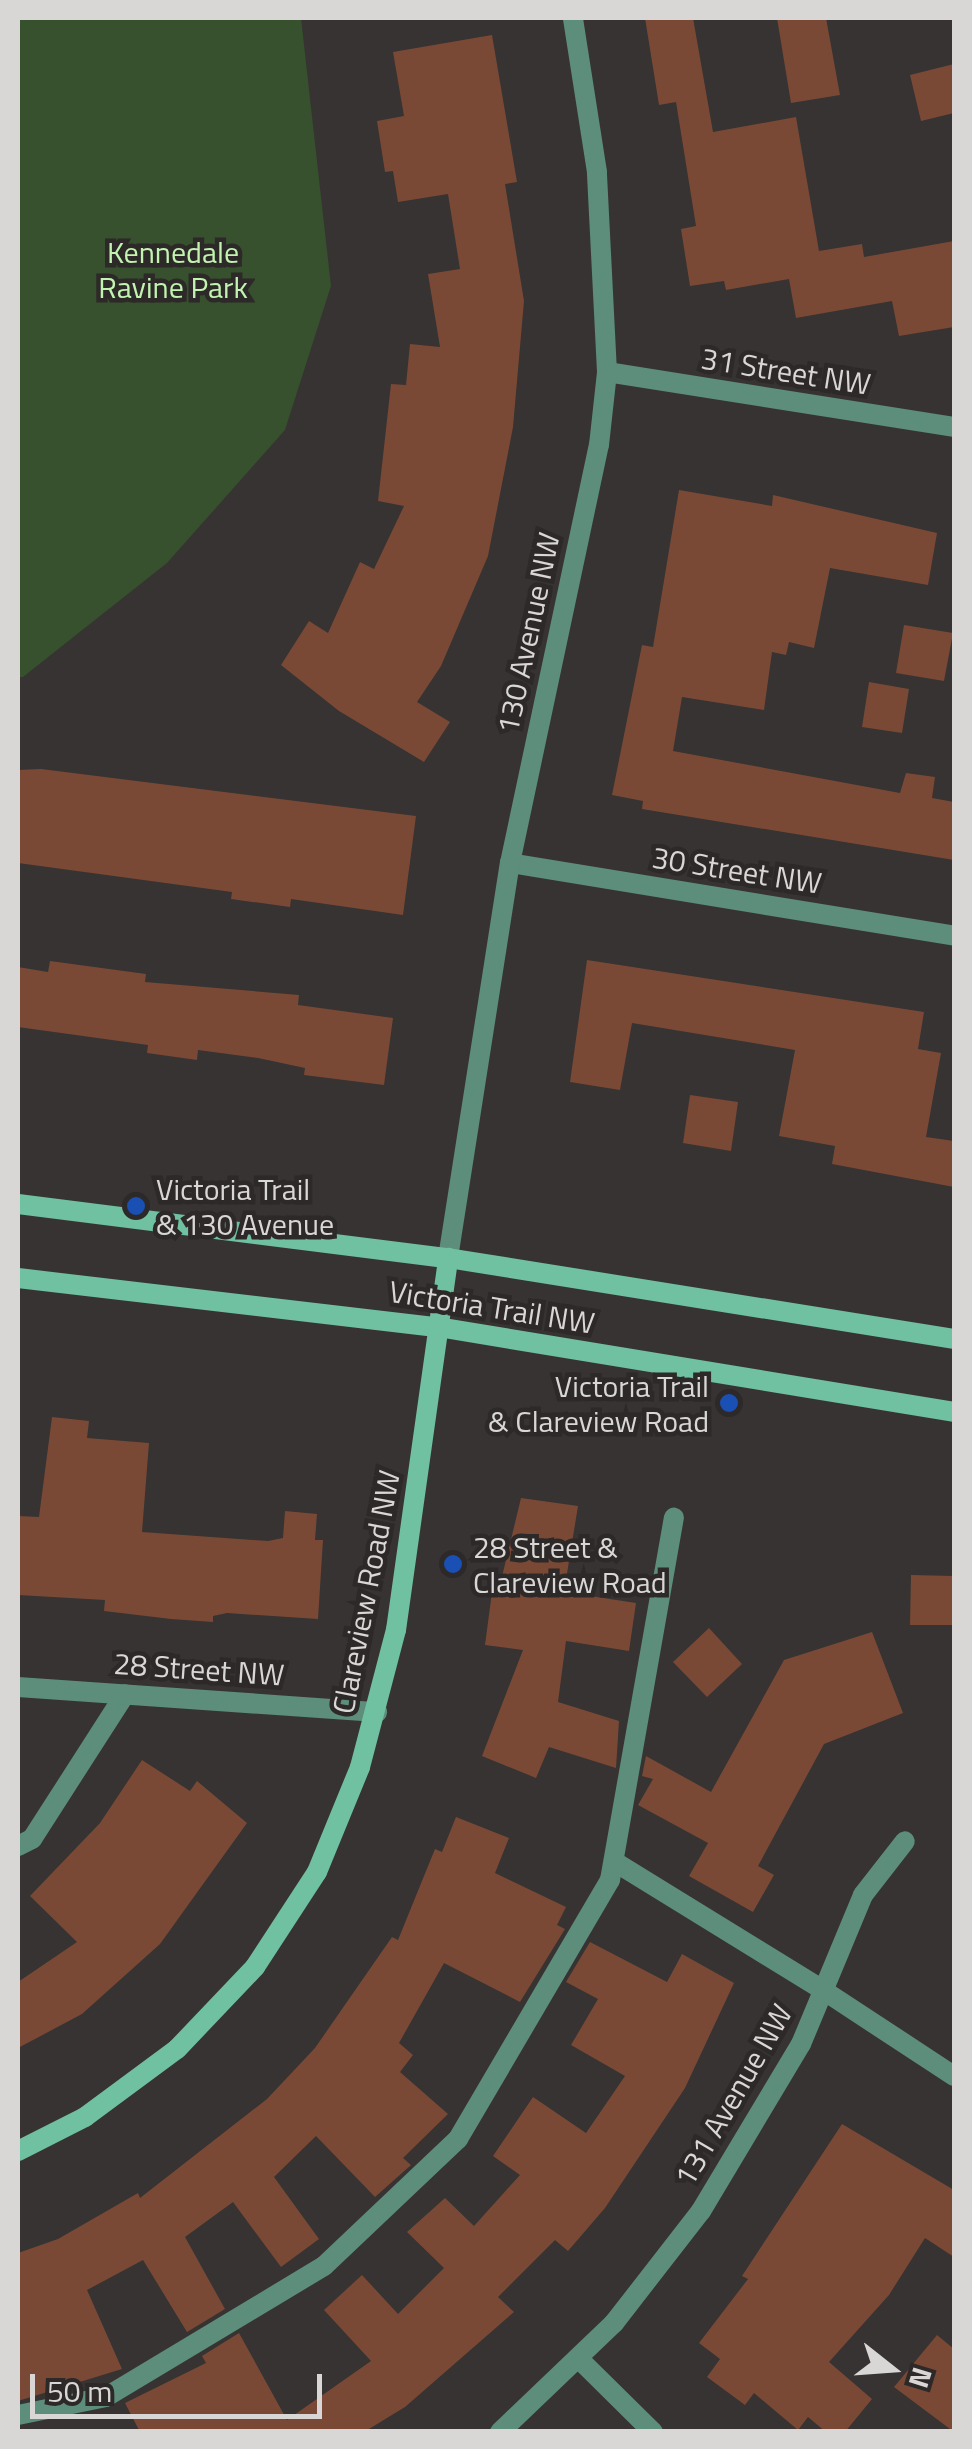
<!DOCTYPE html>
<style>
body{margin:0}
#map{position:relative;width:972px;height:2449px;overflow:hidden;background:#363332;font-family:"Titillium Web",sans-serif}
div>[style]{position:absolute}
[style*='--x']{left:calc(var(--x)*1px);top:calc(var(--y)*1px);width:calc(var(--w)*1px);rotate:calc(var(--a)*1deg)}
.green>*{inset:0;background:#37502d}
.building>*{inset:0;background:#794935}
.lane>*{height:20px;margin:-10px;padding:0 10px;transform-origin:10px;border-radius:10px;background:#5d8d7b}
.street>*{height:20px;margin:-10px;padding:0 10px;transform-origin:10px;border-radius:10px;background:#5d8d7b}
.secondary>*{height:20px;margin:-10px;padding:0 10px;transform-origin:10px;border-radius:10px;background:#70c0a2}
.dots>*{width:28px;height:28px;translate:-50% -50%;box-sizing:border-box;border:5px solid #2c2928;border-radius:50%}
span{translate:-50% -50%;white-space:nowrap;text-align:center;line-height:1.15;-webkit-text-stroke:9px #2c2928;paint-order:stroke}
.park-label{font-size:30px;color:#c2f3b0}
.street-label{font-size:30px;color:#d9d7d6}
.poi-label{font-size:30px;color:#d9d7d6}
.left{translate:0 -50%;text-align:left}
.right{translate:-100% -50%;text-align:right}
.frame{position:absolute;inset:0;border:20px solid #d9d7d6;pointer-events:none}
.north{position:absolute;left:842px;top:2319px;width:100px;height:100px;-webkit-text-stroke:8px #2c2928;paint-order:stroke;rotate:107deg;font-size:28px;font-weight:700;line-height:40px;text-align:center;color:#d9d7d6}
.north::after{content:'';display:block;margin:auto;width:35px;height:45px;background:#d9d7d6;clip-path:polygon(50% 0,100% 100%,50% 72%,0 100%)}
.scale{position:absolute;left:30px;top:2374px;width:292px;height:45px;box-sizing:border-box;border:5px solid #d9d7d6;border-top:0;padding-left:12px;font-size:30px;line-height:35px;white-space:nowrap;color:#d9d7d6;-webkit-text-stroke:8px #2c2928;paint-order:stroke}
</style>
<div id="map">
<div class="green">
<div style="clip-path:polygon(18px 18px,301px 18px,331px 286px,285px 430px,167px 563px,23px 677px,18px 677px)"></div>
</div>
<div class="building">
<div style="clip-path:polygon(645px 18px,693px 18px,713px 132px,796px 117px,819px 251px,862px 244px,864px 257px,954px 241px,954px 327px,899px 336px,892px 301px,796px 318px,789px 279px,726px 290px,724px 281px,690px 286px,681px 229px,696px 226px,676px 102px,659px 105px)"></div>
<div style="clip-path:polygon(777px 18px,826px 18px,840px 95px,791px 103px)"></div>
<div style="clip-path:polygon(492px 35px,517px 182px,505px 184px,524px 301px,513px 427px,488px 556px,441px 666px,417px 702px,450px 722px,424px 762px,339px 711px,281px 665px,309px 621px,328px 633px,360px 562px,374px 569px,404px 506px,378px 501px,391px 384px,406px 385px,410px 344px,440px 347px,428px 274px,460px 269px,448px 194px,398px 202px,393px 171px,385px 172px,377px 121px,404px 116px,393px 52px)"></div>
<div style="clip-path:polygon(954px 64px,954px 113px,921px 121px,910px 75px)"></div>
<div style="clip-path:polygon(679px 490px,772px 506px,773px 495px,937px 533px,928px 585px,830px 568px,814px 648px,789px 642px,786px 655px,772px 652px,764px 710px,682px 697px,673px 751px,900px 793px,906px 773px,935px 777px,932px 798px,954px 802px,954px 860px,642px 809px,643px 801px,612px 795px,642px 645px,653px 647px)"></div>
<div style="clip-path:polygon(904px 625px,953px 633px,944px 681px,896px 673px)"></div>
<div style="clip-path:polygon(869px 682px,909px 689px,902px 733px,862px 727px)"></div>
<div style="clip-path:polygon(41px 769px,416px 816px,403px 915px,291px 899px,290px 907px,231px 899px,232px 892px,18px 863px,18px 770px)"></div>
<div style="clip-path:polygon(587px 960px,924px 1012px,918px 1049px,941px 1053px,926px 1137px,954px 1141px,954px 1187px,832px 1164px,835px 1146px,779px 1136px,795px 1050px,632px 1023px,620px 1090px,570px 1082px)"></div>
<div style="clip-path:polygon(50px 961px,146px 974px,145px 982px,299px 995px,298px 1005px,393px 1018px,384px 1085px,304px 1075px,305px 1068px,258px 1058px,198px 1050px,197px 1060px,147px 1053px,148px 1045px,18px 1027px,18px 967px,48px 972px)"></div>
<div style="clip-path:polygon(690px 1095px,738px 1102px,731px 1151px,683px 1143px)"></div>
<div style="clip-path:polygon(52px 1417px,89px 1421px,87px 1438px,149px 1443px,142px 1532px,268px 1541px,283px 1538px,285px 1511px,317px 1514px,315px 1540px,323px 1540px,318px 1619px,227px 1613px,213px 1616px,213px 1622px,171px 1619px,104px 1611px,105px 1600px,18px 1595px,18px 1516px,39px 1517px)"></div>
<div style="clip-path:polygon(521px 1498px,578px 1506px,564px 1592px,636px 1603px,629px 1651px,566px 1641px,558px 1702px,619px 1721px,616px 1768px,549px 1747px,536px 1778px,482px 1756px,523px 1650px,485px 1645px,492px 1592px,498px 1593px)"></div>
<div style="clip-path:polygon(911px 1575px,954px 1576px,954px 1625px,910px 1625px)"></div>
<div style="clip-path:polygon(709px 1628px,742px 1664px,707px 1697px,673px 1662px)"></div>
<div style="clip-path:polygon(872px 1632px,903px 1713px,824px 1744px,758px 1866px,774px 1875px,753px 1912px,689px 1876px,708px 1843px,638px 1805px,653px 1779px,642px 1776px,646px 1756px,711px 1792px,784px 1660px)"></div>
<div style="clip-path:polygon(142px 1760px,190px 1791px,197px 1781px,247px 1823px,160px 1944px,82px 2014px,18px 2048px,18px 1982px,77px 1942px,30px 1896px,100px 1823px)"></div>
<div style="clip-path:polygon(456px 1817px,509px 1838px,495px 1873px,566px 1907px,557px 1925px,565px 1929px,520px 2002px,444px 1963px,399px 2043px,413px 2055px,400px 2072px,448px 2114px,403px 2158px,411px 2165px,375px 2197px,316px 2136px,274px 2177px,319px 2239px,281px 2267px,233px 2202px,185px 2237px,225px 2309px,187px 2332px,143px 2260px,87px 2290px,122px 2369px,18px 2401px,18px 2253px,58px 2239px,138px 2193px,140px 2198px,267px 2099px,315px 2048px,392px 1937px,398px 1940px,435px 1849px,442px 1852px)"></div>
<div style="clip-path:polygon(590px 1942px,667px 1982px,682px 1954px,734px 1983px,685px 2088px,605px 2208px,568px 2251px,555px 2240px,498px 2297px,514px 2312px,405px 2407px,364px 2432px,140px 2432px,125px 2403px,206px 2363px,202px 2356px,239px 2333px,287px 2420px,371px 2361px,324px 2310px,362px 2275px,398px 2314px,444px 2268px,407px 2232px,445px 2198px,474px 2226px,520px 2175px,493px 2156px,533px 2097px,586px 2133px,625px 2076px,571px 2045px,598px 1999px,566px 1982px)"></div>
<div style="clip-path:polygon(842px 2124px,954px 2190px,954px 2257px,925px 2238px,889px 2295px,829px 2362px,872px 2399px,845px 2432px,826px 2432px,808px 2417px,798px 2430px,754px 2393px,745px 2405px,707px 2377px,720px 2359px,699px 2343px,748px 2279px,742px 2276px)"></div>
<div style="clip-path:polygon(937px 2335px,954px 2349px,954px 2432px,894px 2387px)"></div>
</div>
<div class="lane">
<div style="--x:18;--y:1846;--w:16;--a:-27"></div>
<div style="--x:32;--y:1839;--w:172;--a:-57.3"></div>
<div style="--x:615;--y:1862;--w:248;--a:31.6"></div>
<div style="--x:18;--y:2415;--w:90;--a:-11.6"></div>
<div style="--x:106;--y:2397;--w:254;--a:-31"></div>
<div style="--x:324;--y:2266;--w:185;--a:-43.5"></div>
<div style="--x:458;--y:2139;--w:300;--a:-59.6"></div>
<div style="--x:610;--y:1880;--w:368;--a:-80"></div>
</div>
<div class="street">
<div style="--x:607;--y:372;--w:351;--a:9"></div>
<div style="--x:510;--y:863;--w:450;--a:9.3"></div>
<div style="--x:448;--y:1258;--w:400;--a:-81.1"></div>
<div style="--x:510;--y:863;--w:427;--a:-78"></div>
<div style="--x:599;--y:445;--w:73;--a:-83.7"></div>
<div style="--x:607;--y:372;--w:200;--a:-92.9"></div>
<div style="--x:597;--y:172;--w:156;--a:-98.9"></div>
<div style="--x:18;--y:1687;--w:360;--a:4"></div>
<div style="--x:826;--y:1992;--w:153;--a:33.3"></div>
<div style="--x:579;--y:2359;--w:104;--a:44.6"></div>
<div style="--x:500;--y:2432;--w:158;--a:-43.7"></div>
<div style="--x:614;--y:2323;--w:142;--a:-52.2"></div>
<div style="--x:701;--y:2211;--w:195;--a:-59.1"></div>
<div style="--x:801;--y:2044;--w:161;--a:-67.4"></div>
<div style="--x:863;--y:1895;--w:68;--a:-52.1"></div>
</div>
<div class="secondary">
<div style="--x:18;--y:1204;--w:433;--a:7.2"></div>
<div style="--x:448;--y:1258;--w:512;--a:9.09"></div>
<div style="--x:18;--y:1278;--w:423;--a:6.7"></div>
<div style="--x:438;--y:1327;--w:523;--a:9.35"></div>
<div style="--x:18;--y:2151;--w:75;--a:-26.9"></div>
<div style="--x:85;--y:2117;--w:114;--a:-36.5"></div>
<div style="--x:177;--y:2049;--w:113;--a:-46.4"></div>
<div style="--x:255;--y:1967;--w:113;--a:-56.9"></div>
<div style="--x:317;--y:1872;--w:113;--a:-67.7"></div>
<div style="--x:360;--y:1767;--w:142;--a:-75.3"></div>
<div style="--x:396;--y:1630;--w:376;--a:-82"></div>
</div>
<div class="dots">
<div style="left:136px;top:1206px;background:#1a4fb4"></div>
<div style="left:729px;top:1403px;background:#1a4fb4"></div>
<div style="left:453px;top:1564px;background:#1a4fb4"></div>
</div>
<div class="park-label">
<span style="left:173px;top:269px">Kennedale<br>Ravine Park</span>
</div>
<div class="street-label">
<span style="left:786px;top:371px;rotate:9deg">31 Street NW</span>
<span style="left:528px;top:633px;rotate:-78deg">130 Avenue NW</span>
<span style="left:737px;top:870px;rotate:9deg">30 Street NW</span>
<span style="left:492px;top:1307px;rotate:9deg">Victoria Trail NW</span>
<span style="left:366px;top:1592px;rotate:-79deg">Clareview Road NW</span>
<span style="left:199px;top:1669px;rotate:4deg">28 Street NW</span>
<span style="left:733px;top:2095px;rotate:-60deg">131 Avenue NW</span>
</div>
<div class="poi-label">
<span class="left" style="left:156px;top:1206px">Victoria Trail<br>&amp; 130 Avenue</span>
<span class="right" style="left:709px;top:1403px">Victoria Trail<br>&amp; Clareview Road</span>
<span class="left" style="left:473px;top:1564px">28 Street &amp;<br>Clareview Road</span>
</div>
<div class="frame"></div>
<div class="north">N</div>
<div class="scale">50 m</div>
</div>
